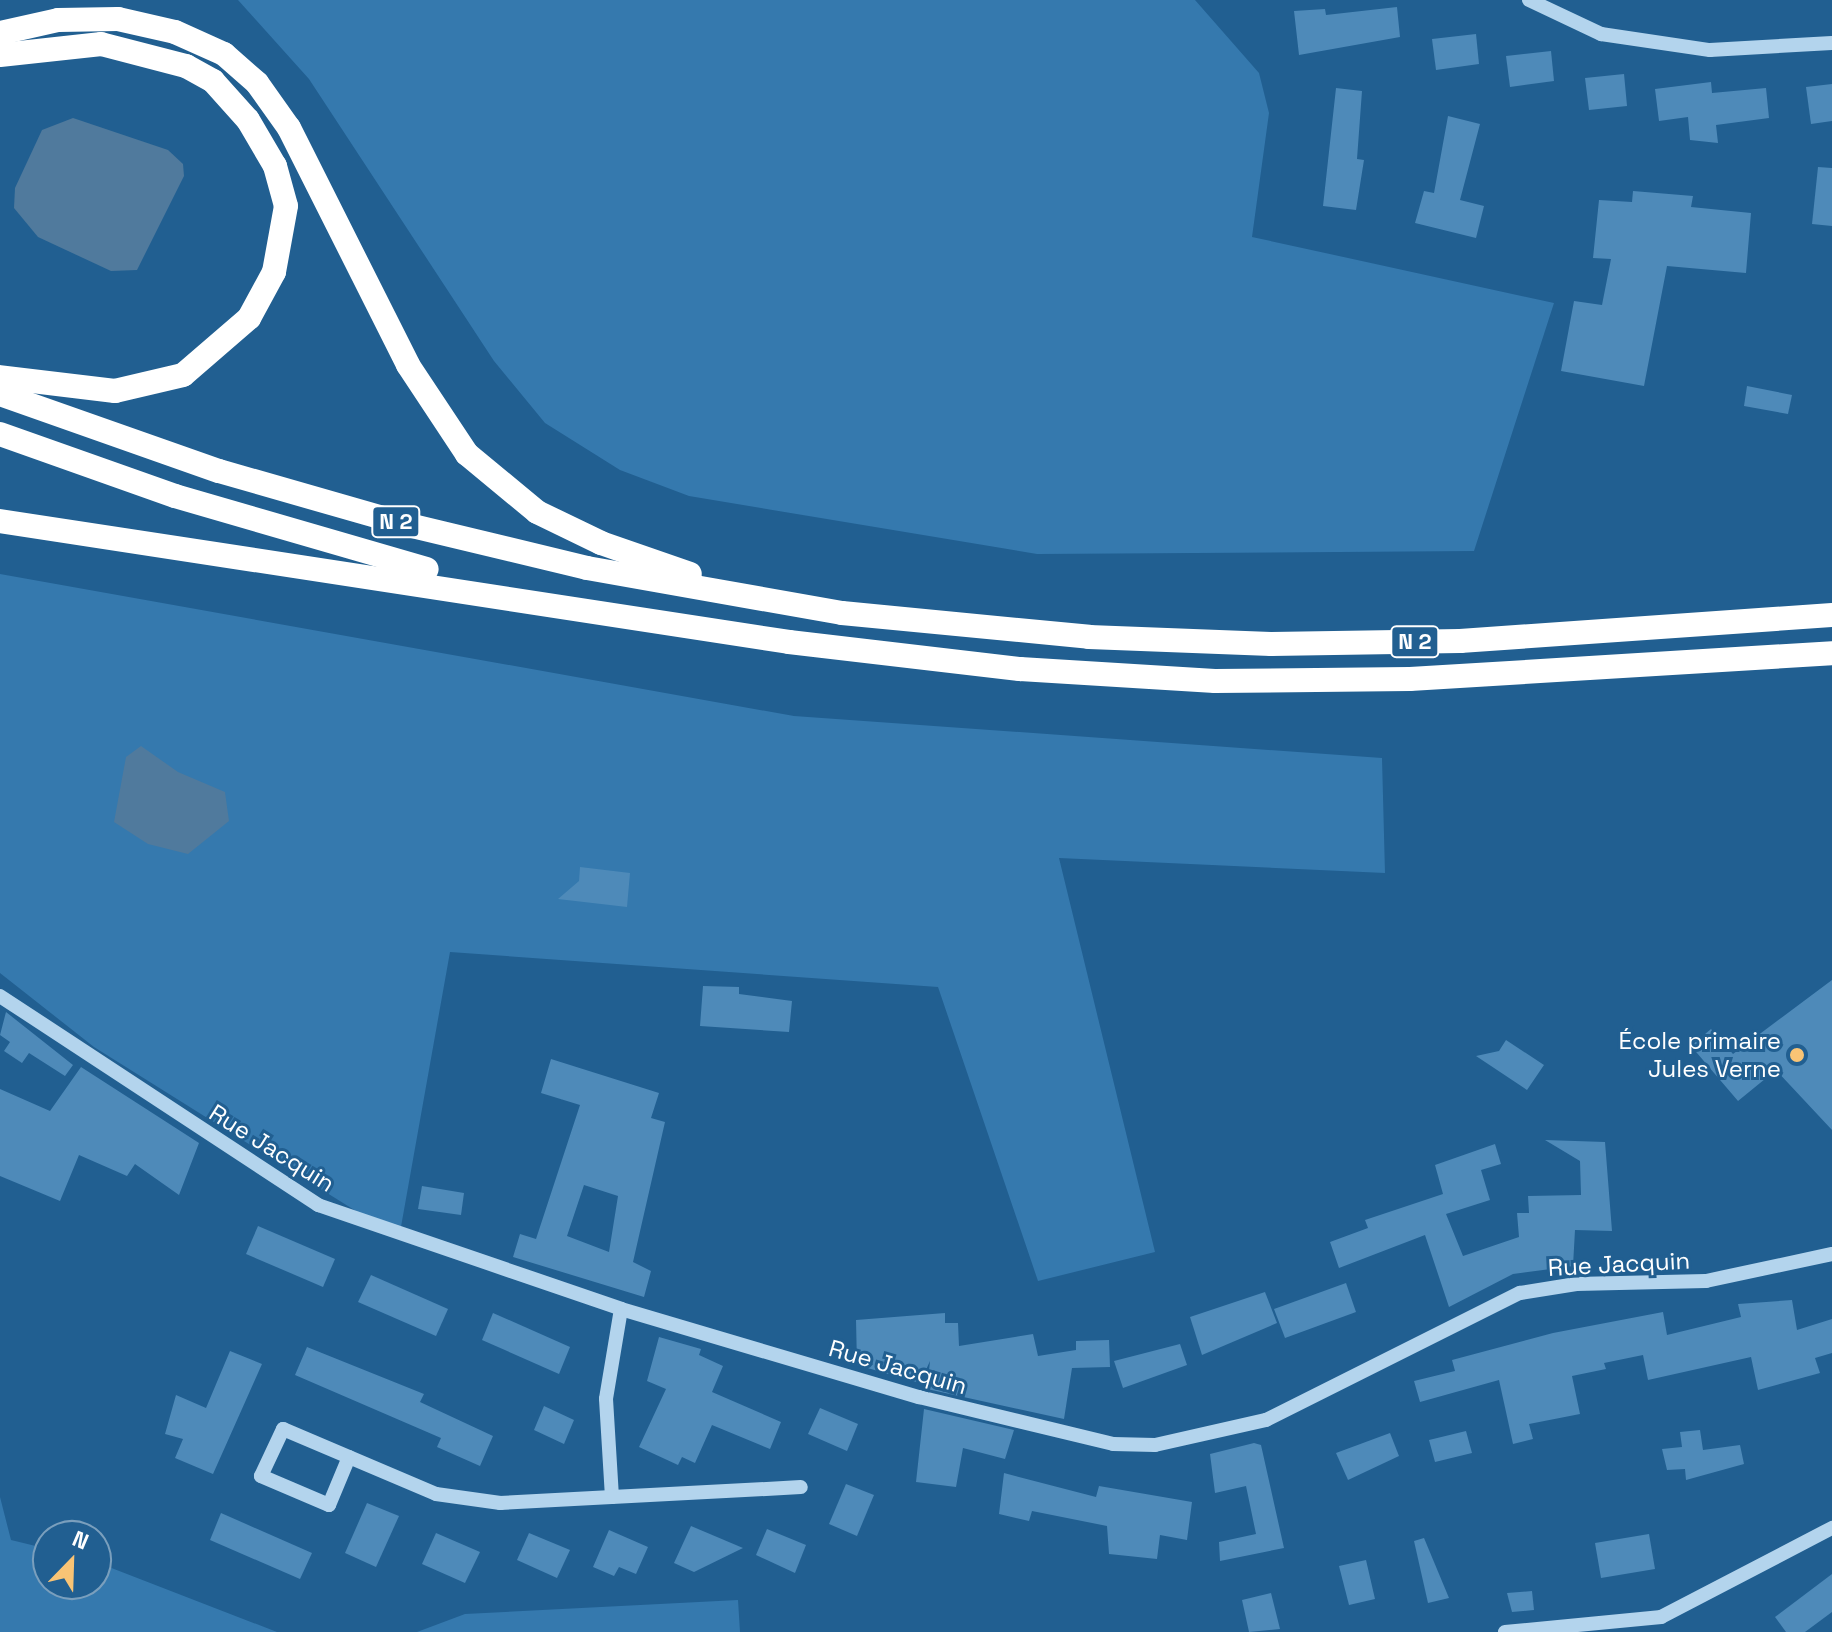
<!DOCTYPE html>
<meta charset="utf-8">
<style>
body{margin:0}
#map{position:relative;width:1832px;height:1632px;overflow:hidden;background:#215f91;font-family:"Space Grotesk",sans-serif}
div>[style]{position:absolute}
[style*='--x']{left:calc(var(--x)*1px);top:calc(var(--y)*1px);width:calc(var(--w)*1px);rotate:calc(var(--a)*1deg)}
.green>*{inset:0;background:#3579ae}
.water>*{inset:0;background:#507a9d}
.building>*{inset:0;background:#4e8ab9}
.minor>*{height:14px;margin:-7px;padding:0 7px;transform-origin:7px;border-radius:7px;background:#b3d4ed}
.highway>*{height:24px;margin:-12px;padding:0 12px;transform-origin:12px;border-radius:12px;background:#fff}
.dots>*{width:22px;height:22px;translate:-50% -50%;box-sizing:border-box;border:4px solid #215f91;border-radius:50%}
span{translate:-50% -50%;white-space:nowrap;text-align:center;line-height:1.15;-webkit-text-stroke:6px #215f91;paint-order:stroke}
.shield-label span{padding:2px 6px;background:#215f91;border:2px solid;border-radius:6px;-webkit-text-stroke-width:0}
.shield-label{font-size:22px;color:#fff;font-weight:700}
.poi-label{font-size:24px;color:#fff}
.right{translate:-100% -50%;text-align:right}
.street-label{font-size:24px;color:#fff}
.north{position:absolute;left:32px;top:1520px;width:80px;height:80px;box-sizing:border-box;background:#215f91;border:2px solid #7a9fbd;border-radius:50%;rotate:23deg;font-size:22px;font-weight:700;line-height:32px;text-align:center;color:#fff}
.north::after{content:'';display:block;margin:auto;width:28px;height:36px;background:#f9c475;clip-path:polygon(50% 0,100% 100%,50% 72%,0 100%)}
</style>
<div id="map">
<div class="green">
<div style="clip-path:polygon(238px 0,1195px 0,1259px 73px,1269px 113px,1252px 237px,1554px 303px,1474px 551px,1037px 554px,689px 496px,620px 470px,545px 423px,494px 361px,309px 79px)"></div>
<div style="clip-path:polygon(0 574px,794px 716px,1382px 758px,1385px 873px,1059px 858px,1155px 1252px,1038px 1281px,938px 987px,450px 952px,399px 1238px,94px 1047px,0 973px)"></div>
<div style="clip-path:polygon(0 1497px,11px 1540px,48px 1549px,48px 1584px,96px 1584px,96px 1562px,277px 1632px,0 1632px)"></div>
<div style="clip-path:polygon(738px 1600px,740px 1632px,417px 1632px,465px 1614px)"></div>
</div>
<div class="water">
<div style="clip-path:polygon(73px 118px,168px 150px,183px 164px,184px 176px,137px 270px,111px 271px,38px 237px,14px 208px,15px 188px,42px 130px)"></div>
<div style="clip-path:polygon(141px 746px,178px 772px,225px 792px,229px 821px,188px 854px,148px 844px,114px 822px,126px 757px)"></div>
</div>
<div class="building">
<div style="clip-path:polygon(1397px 7px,1400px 37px,1299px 55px,1294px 11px,1325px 9px,1326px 15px)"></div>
<div style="clip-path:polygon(1476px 34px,1479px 64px,1436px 70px,1432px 39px)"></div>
<div style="clip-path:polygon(1551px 51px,1554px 81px,1510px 87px,1506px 56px)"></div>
<div style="clip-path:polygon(1624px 74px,1627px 106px,1589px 110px,1585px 78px)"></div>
<div style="clip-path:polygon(1711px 82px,1712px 93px,1766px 88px,1769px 118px,1716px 125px,1718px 143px,1690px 140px,1688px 117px,1659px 121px,1655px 89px)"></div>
<div style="clip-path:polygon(1832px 84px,1832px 121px,1811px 124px,1806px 87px)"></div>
<div style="clip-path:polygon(1336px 88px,1362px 91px,1357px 159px,1364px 160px,1356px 210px,1323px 206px)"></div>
<div style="clip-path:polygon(1448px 116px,1480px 124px,1460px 200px,1484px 206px,1476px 238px,1415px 223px,1424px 191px,1434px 193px)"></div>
<div style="clip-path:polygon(1818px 167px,1832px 168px,1832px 226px,1812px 224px)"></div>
<div style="clip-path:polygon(1633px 191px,1693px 196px,1691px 207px,1751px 213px,1746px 273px,1667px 266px,1644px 386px,1561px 371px,1574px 301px,1602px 305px,1611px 259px,1593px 258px,1599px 200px,1632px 202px)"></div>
<div style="clip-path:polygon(1747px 386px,1792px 395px,1788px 414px,1744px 406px)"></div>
<div style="clip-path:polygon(580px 867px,630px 873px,627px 907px,558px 899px,579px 881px)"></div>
<div style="clip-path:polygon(1832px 980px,1832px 1130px,1776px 1070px,1738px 1101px,1691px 1046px,1711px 1029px,1733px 1054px)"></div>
<div style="clip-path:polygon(703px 986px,739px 987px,739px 994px,792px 1001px,789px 1032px,700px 1026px)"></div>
<div style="clip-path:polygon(6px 1012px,73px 1065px,65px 1076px,29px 1053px,22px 1063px,4px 1051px,10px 1042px,0 1035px)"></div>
<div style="clip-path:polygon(1506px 1040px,1544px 1065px,1527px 1090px,1476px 1056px,1499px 1051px)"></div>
<div style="clip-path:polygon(evenodd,551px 1059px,659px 1093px,651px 1118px,665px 1122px,633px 1262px,651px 1271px,644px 1297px,513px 1257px,520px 1234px,536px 1239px,580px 1105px,541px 1093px,551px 1059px,584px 1185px,618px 1196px,609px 1252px,567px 1236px,584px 1185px)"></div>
<div style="clip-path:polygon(81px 1067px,199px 1143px,179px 1195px,135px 1164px,127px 1176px,79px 1155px,60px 1201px,0 1176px,0 1089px,50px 1111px)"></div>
<div style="clip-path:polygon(1545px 1140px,1605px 1142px,1612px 1231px,1575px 1230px,1573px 1266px,1513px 1274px,1449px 1307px,1425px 1235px,1339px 1268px,1330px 1242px,1368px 1228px,1365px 1220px,1443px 1194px,1435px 1165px,1495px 1144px,1501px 1164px,1481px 1170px,1490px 1200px,1446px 1214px,1463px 1256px,1519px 1237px,1517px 1213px,1529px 1213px,1528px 1196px,1581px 1195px,1580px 1161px)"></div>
<div style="clip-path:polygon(422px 1186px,464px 1193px,461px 1215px,418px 1209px)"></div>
<div style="clip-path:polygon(258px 1226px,335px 1259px,323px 1287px,246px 1254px)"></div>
<div style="clip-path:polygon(371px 1275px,448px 1309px,436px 1336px,358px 1302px)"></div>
<div style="clip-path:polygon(1346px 1283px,1356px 1312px,1285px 1338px,1274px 1309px)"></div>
<div style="clip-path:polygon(1265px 1292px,1277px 1323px,1202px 1355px,1190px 1317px)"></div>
<div style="clip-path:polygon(1792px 1300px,1797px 1330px,1832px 1319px,1832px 1353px,1815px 1358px,1820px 1373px,1758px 1390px,1751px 1357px,1648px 1380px,1643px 1355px,1604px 1363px,1606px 1369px,1572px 1376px,1580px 1414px,1529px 1424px,1533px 1439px,1513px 1444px,1499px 1380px,1420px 1402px,1414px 1381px,1455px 1371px,1452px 1360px,1553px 1333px,1663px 1312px,1667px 1335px,1741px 1317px,1738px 1304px)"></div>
<div style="clip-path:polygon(493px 1313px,570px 1347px,559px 1374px,482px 1340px)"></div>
<div style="clip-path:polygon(945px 1313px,945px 1323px,958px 1323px,959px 1346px,1033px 1334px,1038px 1356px,1076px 1350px,1076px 1341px,1109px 1340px,1110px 1367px,1072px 1368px,1064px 1419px,927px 1389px,930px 1361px,920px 1383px,857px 1365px,856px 1320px)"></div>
<div style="clip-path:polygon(659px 1337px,701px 1349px,699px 1355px,723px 1366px,712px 1392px,781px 1422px,770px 1449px,712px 1425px,695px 1463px,682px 1457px,678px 1465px,639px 1447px,666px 1389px,647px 1381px)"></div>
<div style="clip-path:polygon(1180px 1344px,1187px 1365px,1123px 1388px,1114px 1361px)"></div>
<div style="clip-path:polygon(307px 1347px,424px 1394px,420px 1402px,493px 1436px,480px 1466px,437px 1447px,441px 1438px,295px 1375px)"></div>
<div style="clip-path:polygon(230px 1351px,262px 1364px,213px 1474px,175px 1458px,183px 1439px,165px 1434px,176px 1395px,206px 1408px)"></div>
<div style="clip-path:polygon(544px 1406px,574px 1420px,564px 1444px,534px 1430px)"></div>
<div style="clip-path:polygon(820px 1408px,858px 1424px,847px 1451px,808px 1434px)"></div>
<div style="clip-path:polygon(924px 1409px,1014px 1430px,1005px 1459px,963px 1448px,956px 1487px,916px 1482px)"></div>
<div style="clip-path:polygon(1700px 1430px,1703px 1450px,1740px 1445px,1744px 1464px,1686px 1480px,1685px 1469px,1667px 1470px,1662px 1449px,1682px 1447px,1680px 1432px)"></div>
<div style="clip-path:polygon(1466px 1431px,1472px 1453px,1435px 1462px,1429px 1440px)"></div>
<div style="clip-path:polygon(1390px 1433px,1399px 1456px,1348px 1480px,1336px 1453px)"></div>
<div style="clip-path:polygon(1254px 1443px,1261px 1445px,1284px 1548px,1220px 1561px,1219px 1542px,1256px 1534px,1246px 1486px,1215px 1493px,1210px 1454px)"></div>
<div style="clip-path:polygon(1004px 1473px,1096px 1497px,1099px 1486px,1192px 1502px,1187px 1540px,1160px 1535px,1157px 1559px,1109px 1554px,1107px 1526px,1032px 1511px,1029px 1521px,999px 1514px)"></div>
<div style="clip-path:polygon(846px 1484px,874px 1495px,857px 1536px,829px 1524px)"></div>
<div style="clip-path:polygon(367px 1503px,399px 1516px,376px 1567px,345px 1553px)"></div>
<div style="clip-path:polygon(221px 1513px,312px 1553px,300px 1579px,210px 1540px)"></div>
<div style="clip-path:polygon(691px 1526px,743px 1548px,694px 1572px,674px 1563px)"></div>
<div style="clip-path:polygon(767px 1529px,806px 1545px,795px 1573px,756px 1555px)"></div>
<div style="clip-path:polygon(609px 1530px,648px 1547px,636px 1574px,619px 1567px,614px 1576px,593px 1567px)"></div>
<div style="clip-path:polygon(436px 1533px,480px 1552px,465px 1583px,422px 1564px)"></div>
<div style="clip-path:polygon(529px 1533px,570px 1550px,557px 1578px,517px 1560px)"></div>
<div style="clip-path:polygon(1649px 1534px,1655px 1569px,1601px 1578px,1595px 1543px)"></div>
<div style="clip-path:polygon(1424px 1538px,1449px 1598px,1428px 1603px,1414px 1541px)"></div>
<div style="clip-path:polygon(1366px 1560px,1375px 1599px,1349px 1605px,1339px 1566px)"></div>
<div style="clip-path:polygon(1832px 1574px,1832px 1612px,1805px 1632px,1786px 1632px,1775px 1617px)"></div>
<div style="clip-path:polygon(1532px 1591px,1534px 1610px,1512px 1612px,1507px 1593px)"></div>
<div style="clip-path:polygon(1271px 1593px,1280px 1629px,1249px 1632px,1242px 1600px)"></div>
</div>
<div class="minor">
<div style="--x:1529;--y:0;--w:80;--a:25.3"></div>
<div style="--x:1601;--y:34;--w:110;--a:8.4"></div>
<div style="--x:1710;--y:50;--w:122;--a:-3.3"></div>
<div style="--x:0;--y:996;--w:381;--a:33.3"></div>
<div style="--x:318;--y:1205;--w:320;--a:18.9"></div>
<div style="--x:621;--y:1309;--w:311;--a:16.5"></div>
<div style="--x:919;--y:1397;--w:200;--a:13.6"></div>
<div style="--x:1113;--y:1444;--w:42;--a:1.4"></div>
<div style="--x:1155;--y:1445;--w:114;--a:-12.7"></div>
<div style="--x:1266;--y:1420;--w:284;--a:-26.6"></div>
<div style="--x:1520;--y:1293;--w:57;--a:-9.1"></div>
<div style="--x:1576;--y:1284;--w:130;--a:-1.3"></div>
<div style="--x:1706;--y:1281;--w:129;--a:-12.1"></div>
<div style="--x:621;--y:1309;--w:91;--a:99.5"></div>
<div style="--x:606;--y:1399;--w:98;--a:86.5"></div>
<div style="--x:612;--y:1497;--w:189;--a:-3"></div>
<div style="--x:349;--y:1457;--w:52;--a:112.6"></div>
<div style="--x:329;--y:1505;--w:74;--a:-156.9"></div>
<div style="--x:261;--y:1476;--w:52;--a:-64.9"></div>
<div style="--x:283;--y:1429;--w:166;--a:23"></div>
<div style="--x:436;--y:1494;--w:65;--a:8"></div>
<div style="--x:500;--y:1503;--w:112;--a:-3.1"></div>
<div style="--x:1505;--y:1632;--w:157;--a:-5.5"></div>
<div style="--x:1661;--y:1617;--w:193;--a:-27.5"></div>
</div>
<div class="highway">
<div style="--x:0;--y:33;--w:59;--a:-12.6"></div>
<div style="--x:58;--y:20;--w:60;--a:-1"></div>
<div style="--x:118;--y:19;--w:58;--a:12.8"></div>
<div style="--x:175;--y:32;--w:54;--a:24.2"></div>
<div style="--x:224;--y:54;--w:44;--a:41.3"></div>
<div style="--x:257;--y:83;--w:55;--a:54.6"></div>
<div style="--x:289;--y:128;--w:265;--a:63.3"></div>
<div style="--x:408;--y:365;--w:107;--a:56.5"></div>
<div style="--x:467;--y:454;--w:91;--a:39.6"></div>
<div style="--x:537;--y:512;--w:71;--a:25.8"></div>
<div style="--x:601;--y:543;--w:94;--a:19.2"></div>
<div style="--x:0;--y:55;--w:102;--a:-6.2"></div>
<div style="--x:101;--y:44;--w:88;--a:14.5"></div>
<div style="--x:186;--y:66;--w:31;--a:29"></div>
<div style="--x:213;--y:81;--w:52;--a:48.1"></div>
<div style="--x:248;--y:120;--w:53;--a:59.6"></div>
<div style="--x:275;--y:166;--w:41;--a:74.6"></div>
<div style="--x:286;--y:206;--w:67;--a:100.3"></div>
<div style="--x:274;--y:272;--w:52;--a:118.5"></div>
<div style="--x:249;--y:318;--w:87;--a:139.2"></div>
<div style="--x:183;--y:375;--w:70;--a:166.8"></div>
<div style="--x:115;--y:391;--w:116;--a:-173.1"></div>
<div style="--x:0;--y:394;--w:232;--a:19.4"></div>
<div style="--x:219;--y:471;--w:188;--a:16"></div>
<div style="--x:400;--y:523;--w:192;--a:13.5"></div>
<div style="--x:587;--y:568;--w:259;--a:10"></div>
<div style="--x:842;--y:613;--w:248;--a:5.5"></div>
<div style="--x:1089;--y:637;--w:182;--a:2.2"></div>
<div style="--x:1271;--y:644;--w:189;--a:-0.9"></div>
<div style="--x:1460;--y:641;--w:373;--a:-4"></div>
<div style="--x:0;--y:434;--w:186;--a:19.5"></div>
<div style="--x:175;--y:496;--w:262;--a:16.2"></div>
<div style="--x:0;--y:521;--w:798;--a:8.72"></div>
<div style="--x:789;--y:642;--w:233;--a:6.7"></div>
<div style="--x:1020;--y:669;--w:195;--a:3.5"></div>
<div style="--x:1215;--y:681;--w:195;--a:-0.6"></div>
<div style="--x:1410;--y:679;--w:423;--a:-3.5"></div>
</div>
<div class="dots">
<div style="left:1797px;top:1055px;background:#f9c475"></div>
</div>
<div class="shield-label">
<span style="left:396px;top:522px">N 2</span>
<span style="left:1415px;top:642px">N 2</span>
</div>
<div class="poi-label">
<span class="right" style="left:1781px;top:1055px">École primaire<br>Jules Verne</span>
</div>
<div class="street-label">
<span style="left:272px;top:1148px;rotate:32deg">Rue Jacquin</span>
<span style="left:1619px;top:1264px;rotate:-3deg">Rue Jacquin</span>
<span style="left:898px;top:1367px;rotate:16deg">Rue Jacquin</span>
</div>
<div class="north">N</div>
</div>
